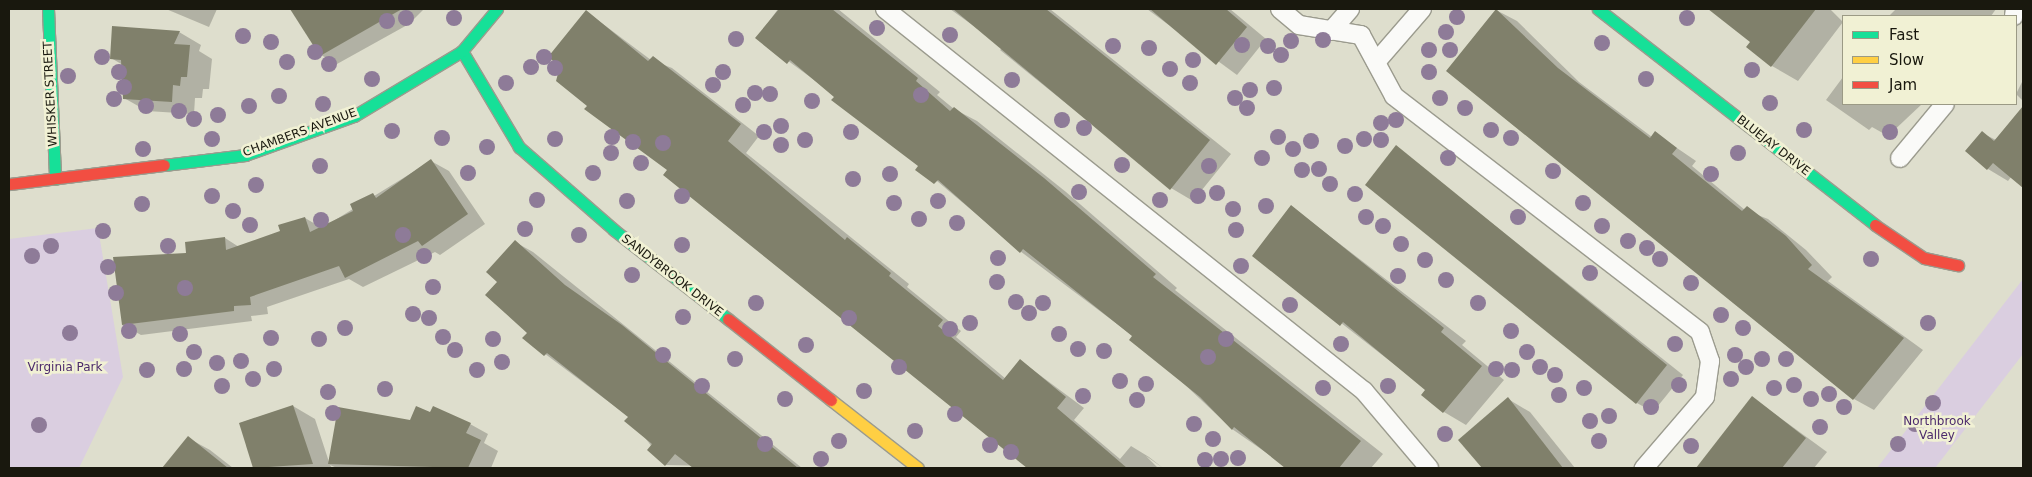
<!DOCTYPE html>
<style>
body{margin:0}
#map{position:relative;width:2032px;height:477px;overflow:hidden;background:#dedecd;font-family:"DejaVu Sans",sans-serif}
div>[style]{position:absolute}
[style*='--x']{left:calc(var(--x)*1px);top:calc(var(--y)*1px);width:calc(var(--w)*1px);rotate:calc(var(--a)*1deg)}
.green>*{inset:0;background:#dacee0}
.shadow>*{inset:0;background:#0003}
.building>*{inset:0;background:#80806b}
.roads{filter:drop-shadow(1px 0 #9b9b8e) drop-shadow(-1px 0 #9b9b8e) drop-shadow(0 1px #9b9b8e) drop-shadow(0 -1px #9b9b8e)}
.lane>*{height:18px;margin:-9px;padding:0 9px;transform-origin:9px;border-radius:9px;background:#fafaf8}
.fast>*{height:11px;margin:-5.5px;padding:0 5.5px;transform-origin:5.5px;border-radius:5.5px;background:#16e098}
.slow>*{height:11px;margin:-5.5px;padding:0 5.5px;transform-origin:5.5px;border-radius:5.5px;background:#ffcf43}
.jam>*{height:11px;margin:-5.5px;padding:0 5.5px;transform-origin:5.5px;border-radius:5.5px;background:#f24e42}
.trees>*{width:16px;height:16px;margin:-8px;border-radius:50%;background:#8e7b98}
span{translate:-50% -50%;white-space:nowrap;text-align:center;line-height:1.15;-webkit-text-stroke:5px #f1f1d4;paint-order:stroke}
.street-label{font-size:12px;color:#19180e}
.park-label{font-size:12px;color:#4c2a6c}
.frame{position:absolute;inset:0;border:10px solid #19180e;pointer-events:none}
.legend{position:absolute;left:1842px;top:15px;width:175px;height:90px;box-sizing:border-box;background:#f1f1d4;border:1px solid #9b9a85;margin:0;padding:6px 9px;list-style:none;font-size:15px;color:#19180e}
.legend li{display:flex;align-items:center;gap:10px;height:25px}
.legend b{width:25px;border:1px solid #9b9a85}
</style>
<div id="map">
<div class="green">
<div style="clip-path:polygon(98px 228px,123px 377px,79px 468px,9px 468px,9px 239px)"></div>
<div style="clip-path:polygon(2023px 279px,2023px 354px,1935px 468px,1877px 468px)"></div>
</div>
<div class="shadow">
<div style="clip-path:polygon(166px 9px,217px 9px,209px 27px)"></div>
<div style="clip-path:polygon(291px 9px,424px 9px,409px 24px,337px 64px,321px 55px)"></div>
<div style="clip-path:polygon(778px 9px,838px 9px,940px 92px,937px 95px,954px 109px,977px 121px,1066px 192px,1177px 288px,1175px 290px,1383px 454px,1371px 468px,1288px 468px,1232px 429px,1133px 336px,1020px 251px,836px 96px,757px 38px)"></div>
<div style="clip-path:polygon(950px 9px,1050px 9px,1231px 154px,1193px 201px,1171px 188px,1000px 50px,1003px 47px)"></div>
<div style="clip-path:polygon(1147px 9px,1230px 9px,1266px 39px,1237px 75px)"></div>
<div style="clip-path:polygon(1710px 9px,1830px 9px,1843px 22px,1798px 81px,1772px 66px,1752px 41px)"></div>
<div style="clip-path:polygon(1896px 9px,1996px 9px,1991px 16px,1889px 16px)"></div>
<div style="clip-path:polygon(1496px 10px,1517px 21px,1579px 82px,1652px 137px,1655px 133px,1696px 161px,1692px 166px,1745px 210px,1768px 219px,1806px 250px,1832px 277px,1828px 281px,1923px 350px,1874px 410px,1854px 399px)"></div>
<div style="clip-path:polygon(587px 12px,651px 60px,672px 68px,759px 136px,746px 153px,909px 284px,907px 287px,961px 331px,956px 337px,1006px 379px,1021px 361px,1084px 408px,1074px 420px,1120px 459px,1131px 446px,1149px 457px,1163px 468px,1146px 456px,1158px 468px,1029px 468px,664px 175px,668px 169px,588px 106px)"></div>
<div style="clip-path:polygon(113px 28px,179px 32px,201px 45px,199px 51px,212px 59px,209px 89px,203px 89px,202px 98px,195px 98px,194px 114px,147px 111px,124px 98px,123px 65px,111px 58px)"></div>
<div style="clip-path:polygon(1843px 77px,1843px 104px,1922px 104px,1888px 136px,1872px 127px,1869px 130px,1826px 100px)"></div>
<div style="clip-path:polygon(2023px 80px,2023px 101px,2016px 94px)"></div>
<div style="clip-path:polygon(2023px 108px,2023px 186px,2011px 177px,2008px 181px,1988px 169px,1982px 133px,1996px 140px)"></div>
<div style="clip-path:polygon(1396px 147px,1683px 375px,1653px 412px,1637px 403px)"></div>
<div style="clip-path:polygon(431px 161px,449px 171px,485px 224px,440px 255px,435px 252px,363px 287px,349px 279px,267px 307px,268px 314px,251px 316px,252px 321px,141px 335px,123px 325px,188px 254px,225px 238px,239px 247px,282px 232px,305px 218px,322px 228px)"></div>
<div style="clip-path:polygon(1292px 207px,1466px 341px,1462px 345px,1504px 380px,1466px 425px,1444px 412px,1427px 390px,1254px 255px)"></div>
<div style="clip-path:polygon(515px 242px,533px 252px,802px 468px,666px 465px,629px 417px,524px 338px,529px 333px,498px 282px)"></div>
<div style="clip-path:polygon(1753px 398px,1827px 452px,1814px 468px,1697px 468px)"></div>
<div style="clip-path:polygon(1508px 399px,1530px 412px,1575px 468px,1483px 468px,1460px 440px)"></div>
<div style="clip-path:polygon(293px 406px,315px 419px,329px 462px,431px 414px,470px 424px,488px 434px,484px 443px,498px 451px,491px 468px,337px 468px,330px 465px,332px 468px,254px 468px,240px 423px)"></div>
<div style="clip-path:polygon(188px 438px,210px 450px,233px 468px,163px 468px)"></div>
</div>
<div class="building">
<div style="clip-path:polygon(290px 9px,402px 9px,320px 56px)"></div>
<div style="clip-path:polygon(779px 9px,832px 9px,918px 78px,916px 81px,950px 111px,954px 107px,1044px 178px,1156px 274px,1153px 277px,1361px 441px,1339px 468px,1285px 468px,1234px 427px,1232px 430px,1200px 397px,1129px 340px,1132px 336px,1023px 249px,1020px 253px,938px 180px,934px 184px,915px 170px,918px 166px,831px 100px,834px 97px,790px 60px,787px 64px,755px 38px)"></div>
<div style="clip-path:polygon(953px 9px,1046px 9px,1210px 140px,1170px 190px)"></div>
<div style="clip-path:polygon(1150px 9px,1226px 9px,1247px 27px,1216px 65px)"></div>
<div style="clip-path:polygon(1496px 9px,1558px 68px,1650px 138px,1655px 131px,1677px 148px,1672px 154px,1742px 211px,1747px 206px,1786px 236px,1812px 265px,1808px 269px,1904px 338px,1853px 400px,1446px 71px)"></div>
<div style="clip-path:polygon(1708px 9px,1816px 9px,1771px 67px,1746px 47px,1750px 42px)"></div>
<div style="clip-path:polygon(586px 10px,648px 61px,653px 56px,741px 124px,728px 141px,845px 240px,847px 237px,891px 273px,889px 276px,943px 320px,938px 326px,1003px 380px,1020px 359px,1066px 397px,1057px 408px,1127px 468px,1027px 468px,663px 175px,667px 170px,584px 109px,587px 106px,556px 81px,560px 66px,548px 57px)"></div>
<div style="clip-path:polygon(112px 26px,180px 31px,174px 44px,190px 45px,187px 77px,181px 77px,180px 86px,173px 85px,172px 102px,123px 99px,121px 60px,110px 59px)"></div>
<div style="clip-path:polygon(2023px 106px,2023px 188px,1993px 163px,1987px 170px,1965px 151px,1982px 131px,1994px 141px)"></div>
<div style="clip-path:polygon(1396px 145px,1667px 365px,1636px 404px,1365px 185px)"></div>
<div style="clip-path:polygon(431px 159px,468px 214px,422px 246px,418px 241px,345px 278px,339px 266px,250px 297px,251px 305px,234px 306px,234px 311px,122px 325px,113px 257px,186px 253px,185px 242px,225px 237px,226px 250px,280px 231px,278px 225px,305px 217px,310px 232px,353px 211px,350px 204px,373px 193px,376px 198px)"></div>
<div style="clip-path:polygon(1291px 205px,1444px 328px,1441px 332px,1482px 366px,1443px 413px,1421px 395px,1425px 390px,1343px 322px,1340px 326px,1252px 256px)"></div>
<div style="clip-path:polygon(515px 240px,565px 285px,622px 325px,798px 468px,693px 468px,675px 454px,665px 466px,647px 450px,652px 444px,624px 421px,628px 417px,547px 353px,544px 356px,522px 338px,527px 333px,485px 295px,497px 282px,486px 272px)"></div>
<div style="clip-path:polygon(1752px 396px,1806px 438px,1782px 468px,1696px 468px)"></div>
<div style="clip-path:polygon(1508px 397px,1563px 468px,1482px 468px,1458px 440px)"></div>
<div style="clip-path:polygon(293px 405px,313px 464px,253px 468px,239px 423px)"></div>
<div style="clip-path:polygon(416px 406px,430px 412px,433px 406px,471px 423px,466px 433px,481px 440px,468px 468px,328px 464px,338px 407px,410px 420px)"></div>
<div style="clip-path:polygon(188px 436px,228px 468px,162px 468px)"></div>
</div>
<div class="roads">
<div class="lane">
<div style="--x:885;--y:9;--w:613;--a:38.57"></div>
<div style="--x:1364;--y:391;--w:101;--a:49.8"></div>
<div style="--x:1280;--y:9;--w:25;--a:40"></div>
<div style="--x:1299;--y:25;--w:63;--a:9.2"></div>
<div style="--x:1361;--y:35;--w:69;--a:61.6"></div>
<div style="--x:1394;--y:96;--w:386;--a:37.6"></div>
<div style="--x:1700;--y:332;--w:31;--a:71"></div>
<div style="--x:1710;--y:361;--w:36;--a:98"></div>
<div style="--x:1705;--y:397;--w:94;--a:130.7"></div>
<div style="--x:2014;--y:16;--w:7;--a:-82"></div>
<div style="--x:1331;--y:31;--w:29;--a:-49"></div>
<div style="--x:1376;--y:62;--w:70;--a:-49"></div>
<div style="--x:1900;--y:158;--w:70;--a:-50.2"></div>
</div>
<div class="fast">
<div style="--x:48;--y:9;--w:170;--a:87.6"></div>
<div style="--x:1598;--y:9;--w:351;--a:37.9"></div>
<div style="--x:462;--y:51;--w:112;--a:59.3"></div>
<div style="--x:519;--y:147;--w:126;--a:41.1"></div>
<div style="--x:614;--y:230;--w:145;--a:38"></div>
<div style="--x:164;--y:165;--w:82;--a:-7"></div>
<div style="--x:245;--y:155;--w:116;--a:-19.7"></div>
<div style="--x:354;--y:116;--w:126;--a:-31"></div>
<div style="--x:462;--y:51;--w:55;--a:-50.2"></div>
</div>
<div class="slow">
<div style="--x:831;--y:400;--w:110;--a:38"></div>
</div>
<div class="jam">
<div style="--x:9;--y:184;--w:156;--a:-7"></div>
<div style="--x:1875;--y:225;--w:59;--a:34"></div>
<div style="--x:1924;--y:258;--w:35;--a:12"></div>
<div style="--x:728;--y:319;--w:131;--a:38.2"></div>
</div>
</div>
<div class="trees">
<div style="left:1457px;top:17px"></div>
<div style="left:406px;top:18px"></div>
<div style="left:454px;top:18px"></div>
<div style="left:1687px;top:18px"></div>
<div style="left:387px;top:21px"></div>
<div style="left:877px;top:28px"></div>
<div style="left:1446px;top:32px"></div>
<div style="left:950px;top:35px"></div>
<div style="left:243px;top:36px"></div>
<div style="left:736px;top:39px"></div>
<div style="left:1323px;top:40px"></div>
<div style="left:1291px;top:41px"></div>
<div style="left:271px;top:42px"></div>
<div style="left:1602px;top:43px"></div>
<div style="left:1242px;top:45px"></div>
<div style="left:1113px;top:46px"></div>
<div style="left:1268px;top:46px"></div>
<div style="left:1149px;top:48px"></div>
<div style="left:1429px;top:50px"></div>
<div style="left:1450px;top:50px"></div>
<div style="left:315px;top:52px"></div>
<div style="left:1281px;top:55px"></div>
<div style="left:102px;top:57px"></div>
<div style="left:544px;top:57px"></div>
<div style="left:1193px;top:60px"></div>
<div style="left:287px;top:62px"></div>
<div style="left:329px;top:64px"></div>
<div style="left:531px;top:67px"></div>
<div style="left:555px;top:68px"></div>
<div style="left:1170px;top:69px"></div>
<div style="left:1752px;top:70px"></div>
<div style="left:119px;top:72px"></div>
<div style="left:723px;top:72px"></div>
<div style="left:1429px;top:72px"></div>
<div style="left:68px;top:76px"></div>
<div style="left:372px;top:79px"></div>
<div style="left:1646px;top:79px"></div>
<div style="left:1012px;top:80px"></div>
<div style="left:506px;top:83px"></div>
<div style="left:1190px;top:83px"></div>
<div style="left:713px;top:85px"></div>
<div style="left:124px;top:87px"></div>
<div style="left:1274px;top:88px"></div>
<div style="left:1250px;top:90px"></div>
<div style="left:755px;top:93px"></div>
<div style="left:770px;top:94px"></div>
<div style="left:921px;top:95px"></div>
<div style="left:279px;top:96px"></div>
<div style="left:1235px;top:98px"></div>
<div style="left:1440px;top:98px"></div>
<div style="left:114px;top:99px"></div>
<div style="left:812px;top:101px"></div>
<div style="left:1770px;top:103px"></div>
<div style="left:323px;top:104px"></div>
<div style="left:743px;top:105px"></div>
<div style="left:146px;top:106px"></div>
<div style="left:249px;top:106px"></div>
<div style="left:1247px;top:108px"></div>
<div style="left:1465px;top:108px"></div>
<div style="left:179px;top:111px"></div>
<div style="left:218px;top:115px"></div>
<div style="left:194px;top:119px"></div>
<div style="left:1062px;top:120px"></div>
<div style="left:1396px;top:120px"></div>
<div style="left:1381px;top:123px"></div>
<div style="left:781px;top:126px"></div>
<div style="left:1084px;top:128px"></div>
<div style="left:1491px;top:130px"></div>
<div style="left:1804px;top:130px"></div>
<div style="left:392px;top:131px"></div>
<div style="left:764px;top:132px"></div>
<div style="left:851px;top:132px"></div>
<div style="left:1890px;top:132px"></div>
<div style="left:612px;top:137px"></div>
<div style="left:1278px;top:137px"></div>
<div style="left:442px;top:138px"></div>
<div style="left:1511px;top:138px"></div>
<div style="left:212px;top:139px"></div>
<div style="left:555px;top:139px"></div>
<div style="left:1364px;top:139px"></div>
<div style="left:805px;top:140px"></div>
<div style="left:1381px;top:140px"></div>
<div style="left:1311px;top:141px"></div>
<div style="left:633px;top:142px"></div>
<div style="left:663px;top:143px"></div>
<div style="left:781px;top:145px"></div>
<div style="left:1345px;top:146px"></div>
<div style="left:487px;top:147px"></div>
<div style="left:143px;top:149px"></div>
<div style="left:1293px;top:149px"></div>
<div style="left:611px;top:153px"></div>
<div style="left:1738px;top:153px"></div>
<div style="left:1262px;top:158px"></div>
<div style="left:1448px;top:158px"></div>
<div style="left:641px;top:163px"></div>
<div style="left:1122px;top:165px"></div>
<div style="left:320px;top:166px"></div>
<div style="left:1209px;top:166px"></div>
<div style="left:1319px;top:169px"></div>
<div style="left:1302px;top:170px"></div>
<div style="left:1553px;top:171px"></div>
<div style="left:468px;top:173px"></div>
<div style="left:593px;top:173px"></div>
<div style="left:890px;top:174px"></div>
<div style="left:1711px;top:174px"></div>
<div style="left:853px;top:179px"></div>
<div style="left:1330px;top:184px"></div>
<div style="left:256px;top:185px"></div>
<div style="left:1079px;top:192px"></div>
<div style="left:1217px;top:193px"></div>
<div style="left:1355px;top:194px"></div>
<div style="left:212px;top:196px"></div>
<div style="left:682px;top:196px"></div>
<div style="left:1198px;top:196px"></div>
<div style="left:537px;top:200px"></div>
<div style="left:1160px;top:200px"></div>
<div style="left:627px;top:201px"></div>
<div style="left:938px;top:201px"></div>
<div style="left:894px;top:203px"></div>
<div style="left:1583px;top:203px"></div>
<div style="left:142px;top:204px"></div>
<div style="left:1266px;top:206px"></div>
<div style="left:1233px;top:209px"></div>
<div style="left:233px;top:211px"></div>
<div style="left:1366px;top:217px"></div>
<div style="left:1518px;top:217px"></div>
<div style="left:919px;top:219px"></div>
<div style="left:321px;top:220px"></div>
<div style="left:957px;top:223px"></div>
<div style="left:250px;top:225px"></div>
<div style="left:1383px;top:226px"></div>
<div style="left:1602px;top:226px"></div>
<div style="left:525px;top:229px"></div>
<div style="left:1236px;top:230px"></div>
<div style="left:103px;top:231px"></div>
<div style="left:403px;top:235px"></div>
<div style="left:579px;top:235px"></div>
<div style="left:1628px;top:241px"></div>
<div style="left:1401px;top:244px"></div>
<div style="left:682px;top:245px"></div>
<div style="left:51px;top:246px"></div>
<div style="left:168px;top:246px"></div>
<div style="left:1647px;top:248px"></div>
<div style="left:32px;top:256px"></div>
<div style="left:424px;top:256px"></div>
<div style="left:998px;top:258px"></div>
<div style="left:1660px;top:259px"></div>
<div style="left:1871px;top:259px"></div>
<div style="left:1425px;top:260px"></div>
<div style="left:1241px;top:266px"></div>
<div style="left:108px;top:267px"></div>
<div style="left:1590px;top:273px"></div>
<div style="left:632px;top:275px"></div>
<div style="left:1398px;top:276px"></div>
<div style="left:1446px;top:280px"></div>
<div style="left:997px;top:282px"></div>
<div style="left:1691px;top:283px"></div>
<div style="left:433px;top:287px"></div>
<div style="left:185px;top:288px"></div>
<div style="left:116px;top:293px"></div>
<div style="left:1016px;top:302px"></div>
<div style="left:756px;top:303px"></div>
<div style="left:1043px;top:303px"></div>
<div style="left:1478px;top:303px"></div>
<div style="left:1290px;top:305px"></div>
<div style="left:1029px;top:313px"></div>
<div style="left:413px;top:314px"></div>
<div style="left:1721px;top:315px"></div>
<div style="left:683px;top:317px"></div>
<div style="left:429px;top:318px"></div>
<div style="left:849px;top:318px"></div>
<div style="left:970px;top:323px"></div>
<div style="left:1928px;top:323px"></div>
<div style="left:345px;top:328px"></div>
<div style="left:1743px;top:328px"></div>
<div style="left:950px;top:329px"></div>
<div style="left:129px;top:331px"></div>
<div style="left:1511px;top:331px"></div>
<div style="left:70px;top:333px"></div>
<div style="left:180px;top:334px"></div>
<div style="left:1059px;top:334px"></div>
<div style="left:443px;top:337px"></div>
<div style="left:271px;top:338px"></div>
<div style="left:319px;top:339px"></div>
<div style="left:493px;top:339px"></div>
<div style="left:1226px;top:339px"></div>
<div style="left:1341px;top:344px"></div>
<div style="left:1675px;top:344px"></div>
<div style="left:806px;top:345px"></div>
<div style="left:1078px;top:349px"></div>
<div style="left:455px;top:350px"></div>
<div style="left:1104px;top:351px"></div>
<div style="left:194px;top:352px"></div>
<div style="left:1527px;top:352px"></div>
<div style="left:663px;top:355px"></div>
<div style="left:1735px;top:355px"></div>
<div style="left:1208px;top:357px"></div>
<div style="left:735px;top:359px"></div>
<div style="left:1762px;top:359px"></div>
<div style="left:1786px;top:359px"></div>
<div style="left:241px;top:361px"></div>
<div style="left:502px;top:362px"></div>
<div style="left:217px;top:363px"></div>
<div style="left:899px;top:367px"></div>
<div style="left:1540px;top:367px"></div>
<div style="left:1746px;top:367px"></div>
<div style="left:184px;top:369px"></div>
<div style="left:274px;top:369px"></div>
<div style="left:1496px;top:369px"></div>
<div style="left:147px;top:370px"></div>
<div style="left:477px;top:370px"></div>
<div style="left:1512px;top:370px"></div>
<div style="left:1555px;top:375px"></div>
<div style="left:253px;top:379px"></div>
<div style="left:1731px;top:379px"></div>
<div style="left:1120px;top:381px"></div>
<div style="left:1146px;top:384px"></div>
<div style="left:1679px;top:385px"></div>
<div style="left:1794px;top:385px"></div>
<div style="left:222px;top:386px"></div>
<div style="left:702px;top:386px"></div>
<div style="left:1388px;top:386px"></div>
<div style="left:1323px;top:388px"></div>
<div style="left:1584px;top:388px"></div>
<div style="left:1774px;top:388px"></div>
<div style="left:385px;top:389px"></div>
<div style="left:864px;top:391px"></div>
<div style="left:328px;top:392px"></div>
<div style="left:1829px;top:394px"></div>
<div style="left:1559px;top:395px"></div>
<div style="left:1083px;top:396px"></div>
<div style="left:785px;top:399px"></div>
<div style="left:1811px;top:399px"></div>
<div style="left:1137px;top:400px"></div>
<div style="left:1933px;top:403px"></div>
<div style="left:1651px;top:407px"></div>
<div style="left:1844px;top:407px"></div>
<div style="left:333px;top:413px"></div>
<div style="left:955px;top:414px"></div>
<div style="left:1609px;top:416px"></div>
<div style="left:1590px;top:421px"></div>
<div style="left:1194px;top:424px"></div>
<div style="left:1915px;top:424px"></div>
<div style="left:39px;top:425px"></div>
<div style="left:1820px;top:427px"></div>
<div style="left:915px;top:431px"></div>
<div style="left:1445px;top:434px"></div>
<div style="left:1213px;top:439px"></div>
<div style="left:839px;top:441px"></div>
<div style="left:1599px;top:441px"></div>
<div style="left:765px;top:444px"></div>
<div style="left:1898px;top:444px"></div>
<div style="left:990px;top:445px"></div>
<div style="left:1691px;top:446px"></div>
<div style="left:1011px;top:452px"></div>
<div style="left:1238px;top:458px"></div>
<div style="left:821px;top:459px"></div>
<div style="left:1221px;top:459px"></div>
<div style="left:1205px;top:460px"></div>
</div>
<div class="street-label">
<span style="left:51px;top:94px;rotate:-93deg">WHISKER STREET</span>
<span style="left:300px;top:133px;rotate:-20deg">CHAMBERS AVENUE</span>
<span style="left:1773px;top:146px;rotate:38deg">BLUEJAY DRIVE</span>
<span style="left:672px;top:276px;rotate:38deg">SANDYBROOK DRIVE</span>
</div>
<div class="park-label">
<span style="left:65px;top:368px">Virginia Park</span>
<span style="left:1937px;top:429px">Northbrook<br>Valley</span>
</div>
<div class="frame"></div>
<ul class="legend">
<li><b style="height:6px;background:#16e098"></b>Fast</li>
<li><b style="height:6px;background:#ffcf43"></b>Slow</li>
<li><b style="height:6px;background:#f24e42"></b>Jam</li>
</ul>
</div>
